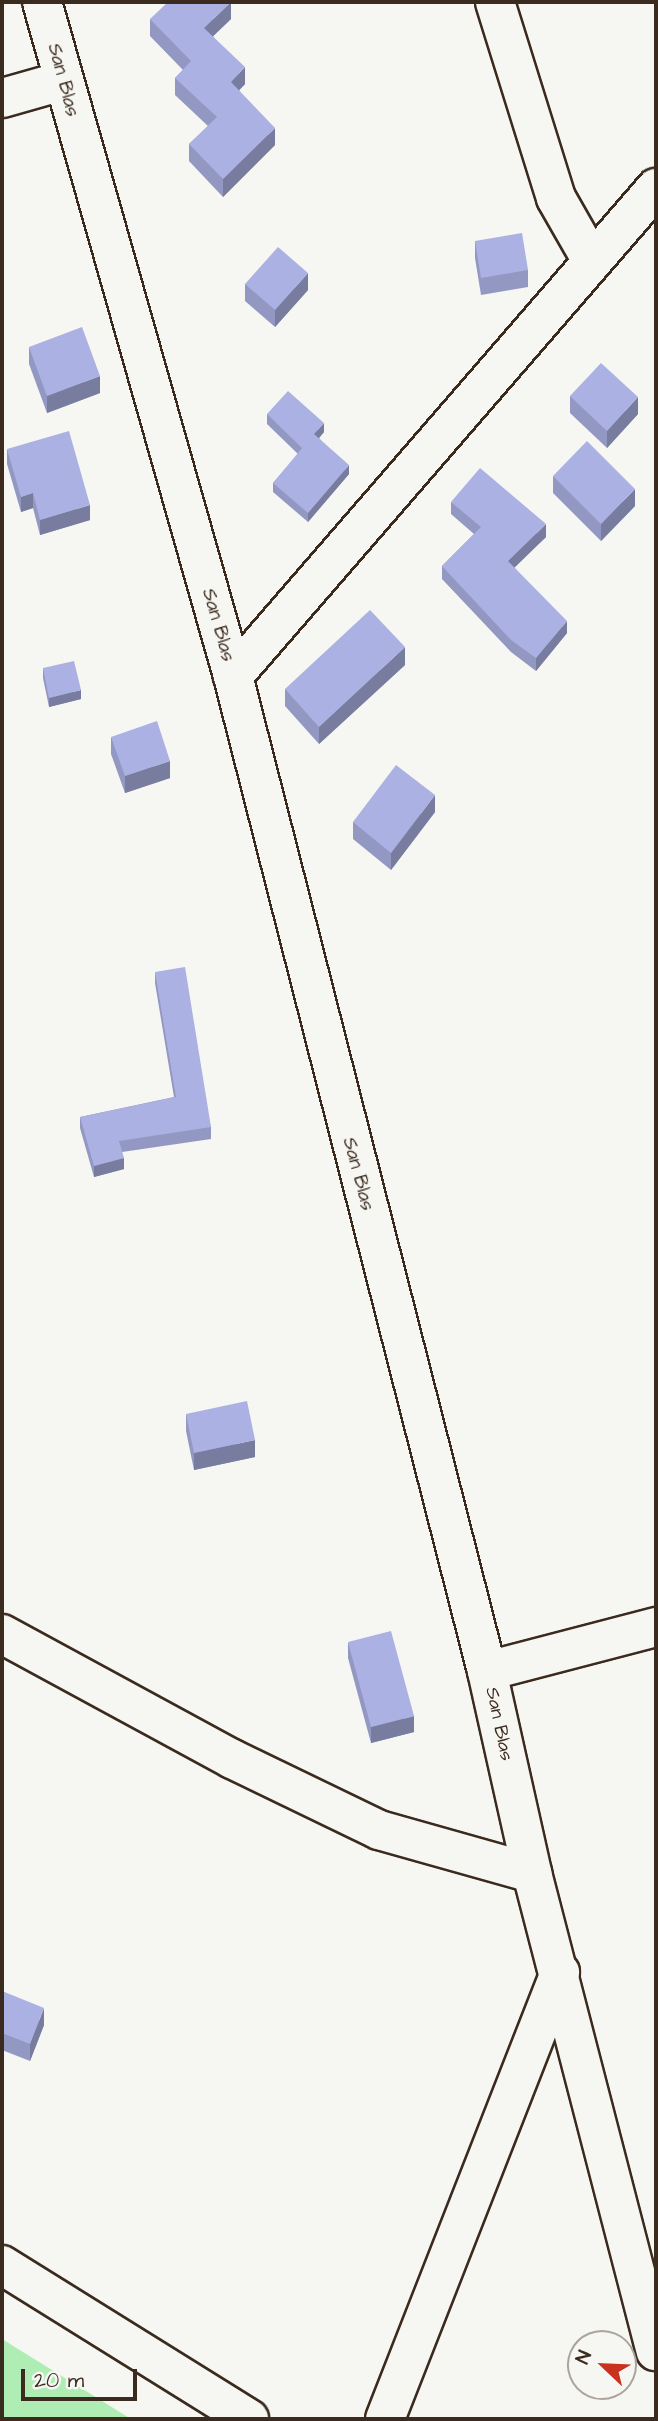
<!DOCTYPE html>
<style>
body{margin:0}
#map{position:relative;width:658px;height:2421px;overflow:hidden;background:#f6f6f2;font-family:"Architects Daughter",sans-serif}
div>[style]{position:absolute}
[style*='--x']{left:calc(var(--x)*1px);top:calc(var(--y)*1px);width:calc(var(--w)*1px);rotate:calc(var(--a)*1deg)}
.green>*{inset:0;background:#afedb4}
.roads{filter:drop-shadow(2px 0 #3b2a1e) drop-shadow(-2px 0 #3b2a1e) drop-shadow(0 2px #3b2a1e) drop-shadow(0 -2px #3b2a1e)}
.minor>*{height:38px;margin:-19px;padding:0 19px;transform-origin:19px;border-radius:19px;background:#f6f6f2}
.wall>*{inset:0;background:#9398c2}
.shaded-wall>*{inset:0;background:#787c9e}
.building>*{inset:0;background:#abb1e2}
span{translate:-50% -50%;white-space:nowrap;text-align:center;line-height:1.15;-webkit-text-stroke:6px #f6f6f2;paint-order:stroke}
.street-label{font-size:19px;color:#3b2a1e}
.frame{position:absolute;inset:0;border:4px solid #3b2a1e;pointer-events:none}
.north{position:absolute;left:567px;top:2330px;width:70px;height:70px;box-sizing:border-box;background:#f6f6f2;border:2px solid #aba49d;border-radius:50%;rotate:293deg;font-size:19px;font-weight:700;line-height:28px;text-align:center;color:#3b2a1e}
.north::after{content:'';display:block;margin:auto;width:24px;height:32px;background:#c8321e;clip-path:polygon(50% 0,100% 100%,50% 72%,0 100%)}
.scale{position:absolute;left:21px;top:2369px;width:116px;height:32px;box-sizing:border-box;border:4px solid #3b2a1e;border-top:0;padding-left:9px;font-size:21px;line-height:24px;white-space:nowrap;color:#3b2a1e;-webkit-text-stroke:5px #f6f6f2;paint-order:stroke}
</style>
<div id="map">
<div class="green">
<div style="clip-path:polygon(2px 2339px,131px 2419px,2px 2419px)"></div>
</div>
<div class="roads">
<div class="minor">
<div style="--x:42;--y:2;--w:701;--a:74.18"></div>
<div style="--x:233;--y:676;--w:1027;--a:75.68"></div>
<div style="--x:487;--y:1671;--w:207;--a:77.4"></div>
<div style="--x:532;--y:1873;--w:494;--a:75.5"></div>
<div style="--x:495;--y:2;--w:205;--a:72.7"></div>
<div style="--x:556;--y:198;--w:73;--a:60.3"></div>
<div style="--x:2;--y:98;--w:62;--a:-15.8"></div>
<div style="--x:233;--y:676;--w:646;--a:-49.08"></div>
<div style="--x:2;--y:1634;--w:262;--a:28.5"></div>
<div style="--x:232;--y:1759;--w:163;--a:25.8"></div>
<div style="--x:379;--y:1830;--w:159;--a:15.7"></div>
<div style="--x:487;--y:1671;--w:175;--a:-14.6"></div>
<div style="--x:2;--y:2265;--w:291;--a:31.9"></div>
<div style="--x:385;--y:2419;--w:480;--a:-68.6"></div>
</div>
</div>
<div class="wall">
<div style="clip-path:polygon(150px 19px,231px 19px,213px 36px,245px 84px,239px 90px,275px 145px,223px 197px,189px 161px,189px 144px,208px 126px,175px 95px,175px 78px,183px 70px,150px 36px)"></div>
<div style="clip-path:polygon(475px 241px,528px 270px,528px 287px,481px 295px,475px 258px)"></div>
<div style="clip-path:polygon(245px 284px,308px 290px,275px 327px,245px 301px)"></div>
<div style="clip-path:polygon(29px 347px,100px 393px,47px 413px,29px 364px)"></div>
<div style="clip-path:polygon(570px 396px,638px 414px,607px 448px,570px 413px)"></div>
<div style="clip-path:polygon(267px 414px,324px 432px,319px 438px,349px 474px,308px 522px,273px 492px,273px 483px,298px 454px,267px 424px)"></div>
<div style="clip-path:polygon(7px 449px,90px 520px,40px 535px,33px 508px,21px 512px,7px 464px)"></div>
<div style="clip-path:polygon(553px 476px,635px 506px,601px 541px,553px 493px)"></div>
<div style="clip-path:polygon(451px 502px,546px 537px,514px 567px,567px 633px,536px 671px,511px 652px,442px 579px,442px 566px,474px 534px,451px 514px)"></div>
<div style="clip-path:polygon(405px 665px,319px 744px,285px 706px,285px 689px)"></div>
<div style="clip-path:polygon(43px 668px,81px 699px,49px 707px,43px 678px)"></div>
<div style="clip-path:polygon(111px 737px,170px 778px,125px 793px,111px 754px)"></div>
<div style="clip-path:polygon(435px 812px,391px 870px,353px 839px,353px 822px)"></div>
<div style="clip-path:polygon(155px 972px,211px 1127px,211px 1139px,122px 1152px,124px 1169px,94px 1177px,80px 1128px,80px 1117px,174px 1097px,155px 983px)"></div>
<div style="clip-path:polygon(186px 1414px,255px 1457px,194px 1470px,186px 1431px)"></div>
<div style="clip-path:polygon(348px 1642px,414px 1732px,371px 1743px,348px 1658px)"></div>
<div style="clip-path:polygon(2px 1991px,44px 2025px,30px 2061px,2px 2050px)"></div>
</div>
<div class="shaded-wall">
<div style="clip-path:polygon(231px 2px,231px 19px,204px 45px,204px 28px)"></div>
<div style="clip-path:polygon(245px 67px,245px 84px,231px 99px,231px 82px)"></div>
<div style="clip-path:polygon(275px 128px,275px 145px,223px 197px,223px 179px)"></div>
<div style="clip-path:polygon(308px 273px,308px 290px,275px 327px,275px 310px)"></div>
<div style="clip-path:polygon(100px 376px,100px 393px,47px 413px,47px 396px)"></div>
<div style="clip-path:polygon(638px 397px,638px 414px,607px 448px,607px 431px)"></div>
<div style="clip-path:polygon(324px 423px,324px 432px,314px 444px,314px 434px)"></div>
<div style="clip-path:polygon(349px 465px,349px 474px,308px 522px,308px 513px)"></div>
<div style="clip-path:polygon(635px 489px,635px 506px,601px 541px,601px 524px)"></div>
<div style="clip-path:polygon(33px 493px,33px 508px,21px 512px,21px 497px)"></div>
<div style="clip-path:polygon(90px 505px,90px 520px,40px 535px,40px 520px)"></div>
<div style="clip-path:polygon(546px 524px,546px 537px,508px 574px,508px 561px)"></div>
<div style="clip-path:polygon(567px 621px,567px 633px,536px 671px,536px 658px)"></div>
<div style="clip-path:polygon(405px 647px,405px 665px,319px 744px,319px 727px)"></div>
<div style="clip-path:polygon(81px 690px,81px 699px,49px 707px,49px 698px)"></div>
<div style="clip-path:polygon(170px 761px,170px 778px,125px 793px,125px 776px)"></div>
<div style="clip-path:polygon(435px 795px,435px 812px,391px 870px,391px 853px)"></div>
<div style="clip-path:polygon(124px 1158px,124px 1169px,94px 1177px,94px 1166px)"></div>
<div style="clip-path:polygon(255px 1440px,255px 1457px,194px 1470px,194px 1453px)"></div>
<div style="clip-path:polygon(414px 1716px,414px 1732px,371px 1743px,371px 1727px)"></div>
<div style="clip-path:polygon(44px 2008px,44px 2025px,30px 2061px,30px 2044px)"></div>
</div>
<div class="building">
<div style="clip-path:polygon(168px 2px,231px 2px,204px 28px,245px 67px,231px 82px,275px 128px,223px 179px,189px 144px,217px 117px,175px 78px,191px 61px,150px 19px)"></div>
<div style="clip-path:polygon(522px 233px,528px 270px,481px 278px,475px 241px)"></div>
<div style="clip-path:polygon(278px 247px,308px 273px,275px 310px,245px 284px)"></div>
<div style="clip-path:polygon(82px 327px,100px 376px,47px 396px,29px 347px)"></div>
<div style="clip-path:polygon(601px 363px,638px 397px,607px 431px,570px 396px)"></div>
<div style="clip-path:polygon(288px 391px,324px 423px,314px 434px,349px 465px,308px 513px,273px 483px,313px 435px,302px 448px,267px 414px)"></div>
<div style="clip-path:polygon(69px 431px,90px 505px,40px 520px,33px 493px,21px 497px,7px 449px)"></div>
<div style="clip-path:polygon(587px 441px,635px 489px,601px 524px,553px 476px)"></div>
<div style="clip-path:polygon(480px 468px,546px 524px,508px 561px,567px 621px,536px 658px,511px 640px,442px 566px,481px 527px,451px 502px)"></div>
<div style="clip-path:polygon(370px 610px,405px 647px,319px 727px,285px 689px)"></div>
<div style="clip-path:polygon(74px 661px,81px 690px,49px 698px,43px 668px)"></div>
<div style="clip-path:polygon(157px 721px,170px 761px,125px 776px,111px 737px)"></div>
<div style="clip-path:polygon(396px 765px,435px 795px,391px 853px,353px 822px)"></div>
<div style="clip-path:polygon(185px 967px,211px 1127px,119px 1141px,124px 1158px,94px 1166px,80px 1117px,176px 1097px,155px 972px)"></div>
<div style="clip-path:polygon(247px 1401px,255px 1440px,194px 1453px,186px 1414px)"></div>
<div style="clip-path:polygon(391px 1631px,414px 1716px,371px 1727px,348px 1642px)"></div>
<div style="clip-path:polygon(2px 1991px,44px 2008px,30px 2044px,2px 2033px)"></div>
</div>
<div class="street-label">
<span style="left:63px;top:80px;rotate:75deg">San Blas</span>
<span style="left:218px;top:625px;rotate:74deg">San Blas</span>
<span style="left:358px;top:1174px;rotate:75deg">San Blas</span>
<span style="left:499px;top:1724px;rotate:78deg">San Blas</span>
</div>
<div class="frame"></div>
<div class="north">N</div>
<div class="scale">20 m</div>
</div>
